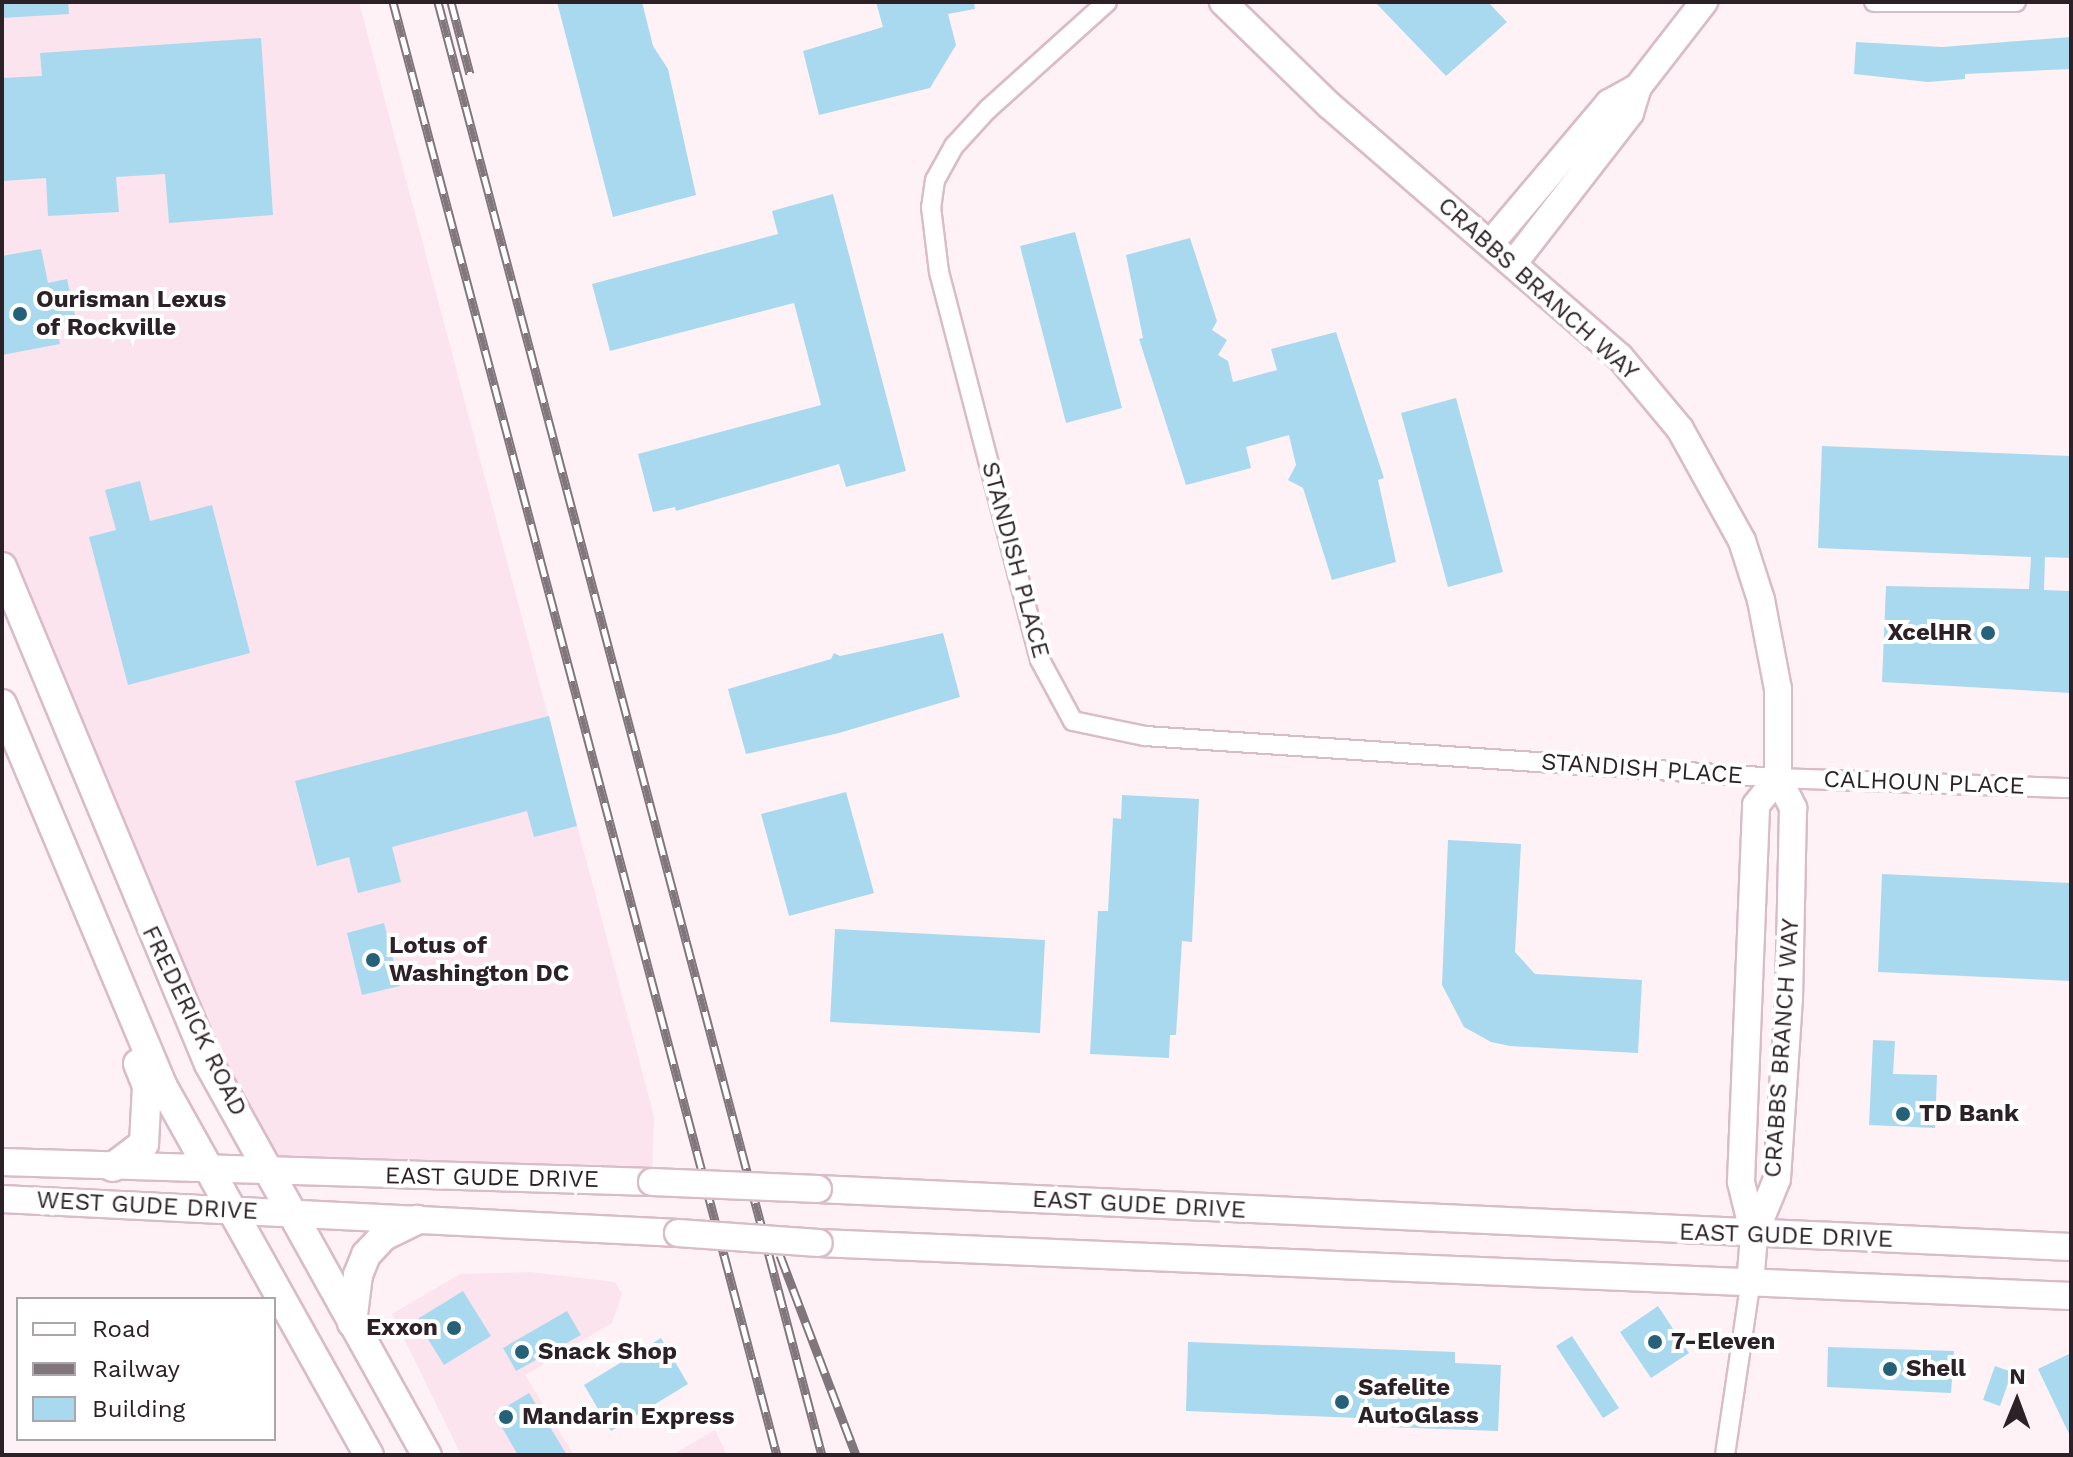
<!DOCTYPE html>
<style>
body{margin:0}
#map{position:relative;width:2073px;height:1457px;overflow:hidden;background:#fef2f7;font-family:"Work Sans",sans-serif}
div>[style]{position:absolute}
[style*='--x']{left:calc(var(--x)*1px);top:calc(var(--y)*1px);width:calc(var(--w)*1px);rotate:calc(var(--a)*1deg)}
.built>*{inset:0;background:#fbe4ee}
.building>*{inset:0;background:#a9d9ef}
.roads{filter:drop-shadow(2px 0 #dabcc9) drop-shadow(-2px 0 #dabcc9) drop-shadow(0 2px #dabcc9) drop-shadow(0 -2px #dabcc9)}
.street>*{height:18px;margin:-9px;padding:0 9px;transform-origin:9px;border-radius:9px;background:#fff}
.secondary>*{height:26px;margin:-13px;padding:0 13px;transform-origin:13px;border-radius:13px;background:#fff}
.primary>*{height:28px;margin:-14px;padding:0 14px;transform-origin:14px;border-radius:14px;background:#fff}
.rail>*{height:9px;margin-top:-4.5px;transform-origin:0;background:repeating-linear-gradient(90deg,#fff 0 18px,#81767b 0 36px);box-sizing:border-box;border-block:2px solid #81767b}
.bridges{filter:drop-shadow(2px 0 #dabcc9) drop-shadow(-2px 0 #dabcc9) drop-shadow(0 2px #dabcc9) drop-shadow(0 -2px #dabcc9)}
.secondary-bridge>*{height:26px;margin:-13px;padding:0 13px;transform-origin:13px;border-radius:13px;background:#fff}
.dots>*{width:22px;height:22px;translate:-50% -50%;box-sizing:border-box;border:4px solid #fff;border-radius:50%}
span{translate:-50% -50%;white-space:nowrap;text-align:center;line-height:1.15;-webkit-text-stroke:8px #fff;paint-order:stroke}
.street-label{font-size:24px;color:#2c2126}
.poi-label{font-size:24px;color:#2c2126;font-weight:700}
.left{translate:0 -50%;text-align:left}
.right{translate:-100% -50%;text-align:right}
.frame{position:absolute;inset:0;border:4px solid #2c2126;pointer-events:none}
.legend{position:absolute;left:16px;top:1297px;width:260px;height:144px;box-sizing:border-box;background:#fff;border:2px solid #aba6a8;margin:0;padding:10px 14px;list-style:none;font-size:24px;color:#2c2126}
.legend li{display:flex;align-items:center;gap:16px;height:40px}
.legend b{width:40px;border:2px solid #aba6a8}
.north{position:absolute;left:1977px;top:1361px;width:80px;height:80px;-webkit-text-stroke:6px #fff;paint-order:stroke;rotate:1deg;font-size:22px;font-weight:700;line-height:32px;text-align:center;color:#2c2126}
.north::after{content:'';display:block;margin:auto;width:28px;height:36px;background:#2c2126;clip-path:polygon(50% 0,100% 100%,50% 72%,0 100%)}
</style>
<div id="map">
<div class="built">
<div style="clip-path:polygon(2px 2px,359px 2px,654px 1116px,652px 1182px,266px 1171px,2px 567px)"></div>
<div style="clip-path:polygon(530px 1272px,615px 1282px,622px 1294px,612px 1323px,525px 1375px,574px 1455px,461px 1455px,392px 1314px,460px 1274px)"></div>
<div style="clip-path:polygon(715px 1430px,727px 1455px,672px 1455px)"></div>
</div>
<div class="building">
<div style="clip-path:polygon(2px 2px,68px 2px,69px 14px,2px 18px)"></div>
<div style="clip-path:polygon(557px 2px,642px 2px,653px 46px,668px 69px,696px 195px,613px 217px)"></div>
<div style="clip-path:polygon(876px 2px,974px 2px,975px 9px,948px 14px,956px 45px,930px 88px,819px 115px,803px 51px,883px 27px)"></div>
<div style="clip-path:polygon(1375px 2px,1488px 2px,1507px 22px,1446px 76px)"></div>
<div style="clip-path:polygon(2071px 37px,2071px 69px,1965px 74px,1965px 79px,1928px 82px,1854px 74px,1856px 42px,1942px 47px)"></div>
<div style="clip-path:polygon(261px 38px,273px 215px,169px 223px,165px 174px,116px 177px,119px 212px,48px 216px,46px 178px,2px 181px,2px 78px,42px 76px,40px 53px)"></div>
<div style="clip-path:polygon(833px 194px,906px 471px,846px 487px,839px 464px,676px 511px,675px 507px,653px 512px,638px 454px,821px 405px,794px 303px,610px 351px,592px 284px,778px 234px,772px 211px)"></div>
<div style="clip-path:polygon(1075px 232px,1122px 408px,1066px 423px,1020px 246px)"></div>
<div style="clip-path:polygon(1190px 238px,1217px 321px,1212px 330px,1227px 340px,1218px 355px,1228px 361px,1233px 382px,1277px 370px,1271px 349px,1336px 332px,1384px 478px,1378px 480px,1396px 562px,1332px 580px,1303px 488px,1288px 480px,1296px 465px,1289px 435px,1246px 447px,1251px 468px,1186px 485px,1139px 339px,1143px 338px,1126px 255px)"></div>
<div style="clip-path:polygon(41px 249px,48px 283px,67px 279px,76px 320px,56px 324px,60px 344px,2px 355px,2px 256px)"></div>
<div style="clip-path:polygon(1456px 398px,1503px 572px,1448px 587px,1401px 413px)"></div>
<div style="clip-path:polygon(1822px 446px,2071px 456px,2071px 558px,2045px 557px,2044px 590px,2071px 591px,2071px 693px,1882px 682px,1886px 586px,2029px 589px,2031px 557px,1818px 548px)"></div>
<div style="clip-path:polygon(140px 481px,150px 521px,212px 505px,250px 653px,128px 685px,89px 537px,116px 530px,105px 490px)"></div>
<div style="clip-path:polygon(943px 633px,960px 697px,839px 733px,746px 754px,728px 689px,831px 659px,834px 653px,840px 656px)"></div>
<div style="clip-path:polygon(549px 716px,577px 826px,534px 837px,527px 811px,392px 847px,401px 882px,358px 893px,349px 857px,317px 866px,295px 781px)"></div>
<div style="clip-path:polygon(846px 792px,874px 893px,789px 916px,761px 814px)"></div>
<div style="clip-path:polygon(1122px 795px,1199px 799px,1192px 942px,1182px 941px,1176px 1035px,1170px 1035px,1169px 1058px,1090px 1054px,1098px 911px,1108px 911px,1113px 818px,1121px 819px)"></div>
<div style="clip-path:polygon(1448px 840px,1521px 844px,1515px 952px,1535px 974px,1642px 980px,1638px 1053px,1510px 1046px,1491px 1042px,1464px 1027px,1442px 985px)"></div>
<div style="clip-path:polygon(1882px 874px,2071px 883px,2071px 981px,1878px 972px)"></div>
<div style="clip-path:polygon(384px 923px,400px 986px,362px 995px,347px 933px)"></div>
<div style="clip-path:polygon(835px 929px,1045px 940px,1040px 1033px,830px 1022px)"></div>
<div style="clip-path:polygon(1873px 1040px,1895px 1041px,1893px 1074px,1937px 1075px,1935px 1128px,1869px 1125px)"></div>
<div style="clip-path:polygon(463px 1291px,491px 1336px,444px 1365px,416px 1320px)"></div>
<div style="clip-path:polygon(1658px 1306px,1689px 1353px,1651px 1378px,1620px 1332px)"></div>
<div style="clip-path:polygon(567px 1311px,581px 1335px,516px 1371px,503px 1348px)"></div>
<div style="clip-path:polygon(1572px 1336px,1619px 1408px,1603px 1418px,1556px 1346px)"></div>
<div style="clip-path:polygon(661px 1338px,688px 1384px,611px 1431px,584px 1385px)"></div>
<div style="clip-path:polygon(1188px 1342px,1455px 1352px,1455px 1363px,1501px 1365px,1498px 1431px,1359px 1426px,1359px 1418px,1186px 1411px)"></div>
<div style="clip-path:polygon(1828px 1347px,1954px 1351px,1951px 1393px,1827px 1387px)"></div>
<div style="clip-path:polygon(2071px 1353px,2071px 1438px,2038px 1369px)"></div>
<div style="clip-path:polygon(1995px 1366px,2012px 1372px,2000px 1406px,1983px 1400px)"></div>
<div style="clip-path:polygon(529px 1393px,567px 1455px,518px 1455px,494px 1414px)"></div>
</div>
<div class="roads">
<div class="street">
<div style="--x:1107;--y:2;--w:160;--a:138"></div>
<div style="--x:988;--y:109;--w:50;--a:132.6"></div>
<div style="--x:954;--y:146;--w:39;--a:119"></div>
<div style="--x:935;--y:180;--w:27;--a:98"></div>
<div style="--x:931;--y:207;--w:65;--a:83"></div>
<div style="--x:939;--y:272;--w:401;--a:75.4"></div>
<div style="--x:1040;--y:660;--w:69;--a:61.6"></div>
<div style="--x:1073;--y:721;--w:74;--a:11.8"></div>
<div style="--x:1145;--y:736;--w:634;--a:3.8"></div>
<div style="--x:1778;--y:778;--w:293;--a:2"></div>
<div style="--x:1874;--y:2;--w:142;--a:0"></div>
<div style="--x:1725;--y:1455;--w:172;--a:-81.6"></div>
</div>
<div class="secondary">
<div style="--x:1223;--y:2;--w:148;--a:44.2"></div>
<div style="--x:1329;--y:105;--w:385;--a:40.9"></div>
<div style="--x:1620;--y:357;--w:94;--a:50.2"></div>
<div style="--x:1680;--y:429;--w:128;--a:61"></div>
<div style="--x:1742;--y:541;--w:62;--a:72.1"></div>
<div style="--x:1761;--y:600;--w:91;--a:79.2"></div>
<div style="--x:1778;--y:689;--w:89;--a:90"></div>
<div style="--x:1778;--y:778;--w:34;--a:63"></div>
<div style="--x:1793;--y:808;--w:190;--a:91.2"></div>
<div style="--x:1789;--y:998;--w:181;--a:93.8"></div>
<div style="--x:1777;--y:1179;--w:61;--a:112.3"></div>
<div style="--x:1490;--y:244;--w:185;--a:-49.8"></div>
<div style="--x:1609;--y:103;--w:33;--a:-29"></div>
<div style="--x:1638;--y:87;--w:108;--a:-52.2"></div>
<div style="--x:1513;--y:264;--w:191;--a:-52.2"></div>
<div style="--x:1630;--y:113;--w:27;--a:-73"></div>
<div style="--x:2;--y:1162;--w:650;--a:1.76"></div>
<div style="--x:818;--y:1189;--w:1254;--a:2.65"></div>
<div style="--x:2;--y:1199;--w:677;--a:2.88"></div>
<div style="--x:819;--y:1243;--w:1253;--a:2.42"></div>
<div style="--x:1750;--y:1285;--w:50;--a:-85.4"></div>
<div style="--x:1754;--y:1235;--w:55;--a:-103.8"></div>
<div style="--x:1741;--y:1182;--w:377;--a:-87.7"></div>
<div style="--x:1756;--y:805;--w:35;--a:-51"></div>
</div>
<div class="primary">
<div style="--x:2;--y:567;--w:538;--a:67.39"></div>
<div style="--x:209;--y:1064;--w:448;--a:60.9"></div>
<div style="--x:2;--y:704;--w:413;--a:67.2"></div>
<div style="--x:162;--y:1085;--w:424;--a:60.8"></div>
<div style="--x:113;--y:1167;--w:39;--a:-37"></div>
<div style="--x:144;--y:1144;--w:58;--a:-87"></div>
<div style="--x:147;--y:1086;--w:24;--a:-112"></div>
<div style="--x:352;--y:1323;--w:48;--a:-82.9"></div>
<div style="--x:358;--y:1275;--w:22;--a:-68"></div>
<div style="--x:366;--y:1255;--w:26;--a:-47"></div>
<div style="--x:384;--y:1236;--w:37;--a:-26"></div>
</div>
</div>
<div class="rail">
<div style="--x:393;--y:2;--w:1503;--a:75.2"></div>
<div style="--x:438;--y:2;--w:1503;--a:75.2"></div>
<div style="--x:451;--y:2;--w:74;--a:75.2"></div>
<div style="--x:780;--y:1255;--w:214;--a:69.2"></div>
</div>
<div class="bridges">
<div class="secondary-bridge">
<div style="--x:652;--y:1182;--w:166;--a:2.4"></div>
<div style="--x:678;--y:1233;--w:141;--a:4.1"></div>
</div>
</div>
<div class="dots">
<div style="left:20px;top:314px;background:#256179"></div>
<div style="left:1988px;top:633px;background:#256179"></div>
<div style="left:373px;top:960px;background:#256179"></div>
<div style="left:1903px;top:1114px;background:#256179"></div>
<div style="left:454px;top:1328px;background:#256179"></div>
<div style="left:1655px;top:1342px;background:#256179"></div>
<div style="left:522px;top:1352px;background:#256179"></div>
<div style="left:1890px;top:1369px;background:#256179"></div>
<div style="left:1342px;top:1402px;background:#256179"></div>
<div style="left:506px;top:1417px;background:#256179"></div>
</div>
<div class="street-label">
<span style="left:1538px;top:289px;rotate:42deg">CRABBS BRANCH WAY</span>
<span style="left:1015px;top:560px;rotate:75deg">STANDISH PLACE</span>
<span style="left:1642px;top:769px;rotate:4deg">STANDISH PLACE</span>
<span style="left:1924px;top:783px;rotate:2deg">CALHOUN PLACE</span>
<span style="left:194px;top:1021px;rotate:64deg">FREDERICK ROAD</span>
<span style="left:1782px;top:1048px;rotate:-86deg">CRABBS BRANCH WAY</span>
<span style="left:492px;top:1178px;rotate:1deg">EAST GUDE DRIVE</span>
<span style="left:1139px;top:1205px;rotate:3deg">EAST GUDE DRIVE</span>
<span style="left:147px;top:1206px;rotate:3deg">WEST GUDE DRIVE</span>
<span style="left:1786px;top:1236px;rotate:2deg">EAST GUDE DRIVE</span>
</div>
<div class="poi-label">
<span class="left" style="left:36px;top:314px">Ourisman Lexus<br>of Rockville</span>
<span class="right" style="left:1972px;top:633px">XcelHR</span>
<span class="left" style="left:389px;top:960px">Lotus of<br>Washington DC</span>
<span class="left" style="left:1919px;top:1114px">TD Bank</span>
<span class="right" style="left:438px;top:1328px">Exxon</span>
<span class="left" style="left:1671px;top:1342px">7-Eleven</span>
<span class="left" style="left:538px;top:1352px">Snack Shop</span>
<span class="left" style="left:1906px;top:1369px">Shell</span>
<span class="left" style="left:1358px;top:1402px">Safelite<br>AutoGlass</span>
<span class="left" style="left:522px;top:1417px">Mandarin Express</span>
</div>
<div class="frame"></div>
<ul class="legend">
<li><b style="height:10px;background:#fff"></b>Road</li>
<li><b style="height:10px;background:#81767b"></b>Railway</li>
<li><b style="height:22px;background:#a9d9ef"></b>Building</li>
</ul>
<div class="north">N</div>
</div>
